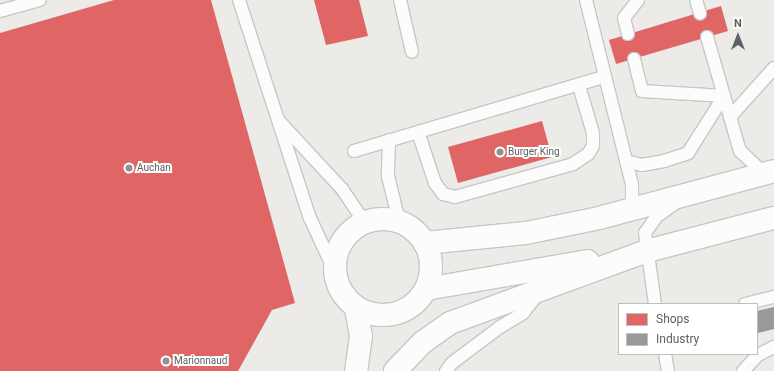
<!DOCTYPE html>
<style>
body{margin:0}
#map{position:relative;width:774px;height:371px;overflow:hidden;background:#ecebe8;font-family:Roboto,sans-serif}
div>[style]{position:absolute}
[style*='--x']{left:calc(var(--x)*1px);top:calc(var(--y)*1px);width:calc(var(--w)*1px);rotate:calc(var(--a)*1deg)}
.shops>*{inset:0;background:#e06666}
.industry>*{inset:0;background:#999}
.roads{filter:drop-shadow(1px 0 #c7c7c7) drop-shadow(-1px 0 #c7c7c7) drop-shadow(0 1px #c7c7c7) drop-shadow(0 -1px #c7c7c7)}
.lane>*{height:12px;margin:-6px;padding:0 6px;transform-origin:6px;border-radius:6px;background:#fcfcfc}
.street>*{height:22px;margin:-11px;padding:0 11px;transform-origin:11px;border-radius:11px;background:#fcfcfc}
.street>.ring{margin:-11px;padding:0;box-sizing:content-box;background:none;border:22px solid #fcfcfc;border-radius:50%}
.dots>*{width:11px;height:11px;translate:-50% -50%;box-sizing:border-box;border:2px solid #fff;border-radius:50%}
span{translate:-50% -50%;white-space:nowrap;text-align:center;line-height:1.15;-webkit-text-stroke:4px #fff;paint-order:stroke}
.poi-label{font-size:10px;color:#5d6064}
.left{translate:0 -50%;text-align:left}
.legend{position:absolute;left:618px;top:303px;width:140px;height:52px;box-sizing:border-box;background:#fff;border:1px solid #bebfc1;margin:0;padding:5px 7px;list-style:none;font-size:12px;color:#5d6064}
.legend li{display:flex;align-items:center;gap:8px;height:20px}
.legend b{width:20px;border:1px solid #bebfc1}
.north{position:absolute;left:718px;top:16px;width:40px;height:40px;-webkit-text-stroke:3px #fff;paint-order:stroke;rotate:0deg;font-size:11px;font-weight:700;line-height:16px;text-align:center;color:#5d6064}
.north::after{content:'';display:block;margin:auto;width:14px;height:18px;background:#5d6064;clip-path:polygon(50% 0,100% 100%,50% 72%,0 100%)}
</style>
<div id="map">
<div class="shops">
<div style="clip-path:polygon(114px 0,211px 0,295px 303px,272px 310px,238px 371px,0 371px,0 33px)"></div>
<div style="clip-path:polygon(314px 0,359px 0,368px 36px,326px 45px)"></div>
<div style="clip-path:polygon(721px 6px,728px 31px,616px 64px,609px 40px)"></div>
<div style="clip-path:polygon(542px 121px,552px 157px,458px 183px,448px 147px)"></div>
</div>
<div class="industry">
<div style="clip-path:polygon(774px 307px,774px 329px,758px 333px,757px 311px)"></div>
</div>
<div class="roads">
<div class="lane">
<div style="--x:239;--y:0;--w:229;--a:72"></div>
<div style="--x:310;--y:218;--w:57;--a:65.2"></div>
<div style="--x:400;--y:0;--w:53;--a:77"></div>
<div style="--x:586;--y:0;--w:190;--a:76"></div>
<div style="--x:632;--y:184;--w:25;--a:90"></div>
<div style="--x:696;--y:0;--w:14;--a:73"></div>
<div style="--x:0;--y:11;--w:41;--a:-15.4"></div>
<div style="--x:628;--y:34;--w:16;--a:-104"></div>
<div style="--x:624;--y:18;--w:23;--a:-52"></div>
<div style="--x:707;--y:37;--w:119;--a:73.9"></div>
<div style="--x:740;--y:151;--w:34;--a:43"></div>
<div style="--x:634;--y:59;--w:33;--a:76"></div>
<div style="--x:642;--y:91;--w:82;--a:3.5"></div>
<div style="--x:730;--y:117;--w:66;--a:-48.1"></div>
<div style="--x:279;--y:121;--w:93;--a:47.2"></div>
<div style="--x:342;--y:189;--w:40;--a:56"></div>
<div style="--x:418;--y:132;--w:54;--a:71.6"></div>
<div style="--x:435;--y:183;--w:14;--a:54"></div>
<div style="--x:443;--y:194;--w:12;--a:14"></div>
<div style="--x:455;--y:197;--w:123;--a:-15.6"></div>
<div style="--x:573;--y:164;--w:18;--a:-34"></div>
<div style="--x:588;--y:154;--w:9;--a:-58"></div>
<div style="--x:593;--y:146;--w:13;--a:-90"></div>
<div style="--x:593;--y:133;--w:49;--a:-106.6"></div>
<div style="--x:389;--y:140;--w:36;--a:92"></div>
<div style="--x:388;--y:176;--w:46;--a:76.3"></div>
<div style="--x:354;--y:151;--w:261;--a:-16.5"></div>
<div style="--x:626;--y:161;--w:16;--a:14"></div>
<div style="--x:642;--y:165;--w:22;--a:-10"></div>
<div style="--x:664;--y:161;--w:25;--a:-18"></div>
<div style="--x:688;--y:153;--w:67;--a:-57.7"></div>
<div style="--x:655;--y:304;--w:72;--a:-98"></div>
<div style="--x:645;--y:233;--w:19;--a:-55"></div>
<div style="--x:656;--y:217;--w:24;--a:-36"></div>
<div style="--x:745;--y:304;--w:30;--a:-14"></div>
<div style="--x:665;--y:354;--w:17;--a:80"></div>
<div style="--x:446;--y:371;--w:10;--a:-53"></div>
<div style="--x:452;--y:363;--w:60;--a:-36.9"></div>
<div style="--x:500;--y:327;--w:27;--a:-31"></div>
<div style="--x:523;--y:313;--w:24;--a:-52"></div>
<div style="--x:743;--y:371;--w:22;--a:-47"></div>
<div style="--x:758;--y:355;--w:18;--a:-27"></div>
</div>
<div class="street">
<div class="ring" style="left:335px;top:219px;width:74px;height:74px"></div>
<div style="--x:425;--y:243;--w:101;--a:-5.7"></div>
<div style="--x:526;--y:233;--w:75;--a:-11.6"></div>
<div style="--x:599;--y:218;--w:181;--a:-15"></div>
<div style="--x:426;--y:289;--w:164;--a:-9.8"></div>
<div style="--x:356;--y:308;--w:28;--a:80"></div>
<div style="--x:361;--y:336;--w:35;--a:98"></div>
<div style="--x:395;--y:371;--w:40;--a:-46"></div>
<div style="--x:423;--y:342;--w:33;--a:-35"></div>
<div style="--x:450;--y:323;--w:210;--a:-20.1"></div>
<div style="--x:647;--y:251;--w:131;--a:-14.6"></div>
</div>
</div>
<div class="dots">
<div style="left:500px;top:152px;background:#8f9192"></div>
<div style="left:129px;top:168px;background:#8f9192"></div>
<div style="left:166px;top:361px;background:#8f9192"></div>
</div>
<div class="poi-label">
<span class="left" style="left:508px;top:152px">Burger King</span>
<span class="left" style="left:137px;top:168px">Auchan</span>
<span class="left" style="left:174px;top:361px">Marionnaud</span>
</div>
<ul class="legend">
<li><b style="height:11px;background:#e06666"></b>Shops</li>
<li><b style="height:11px;background:#999"></b>Industry</li>
</ul>
<div class="north">N</div>
</div>
